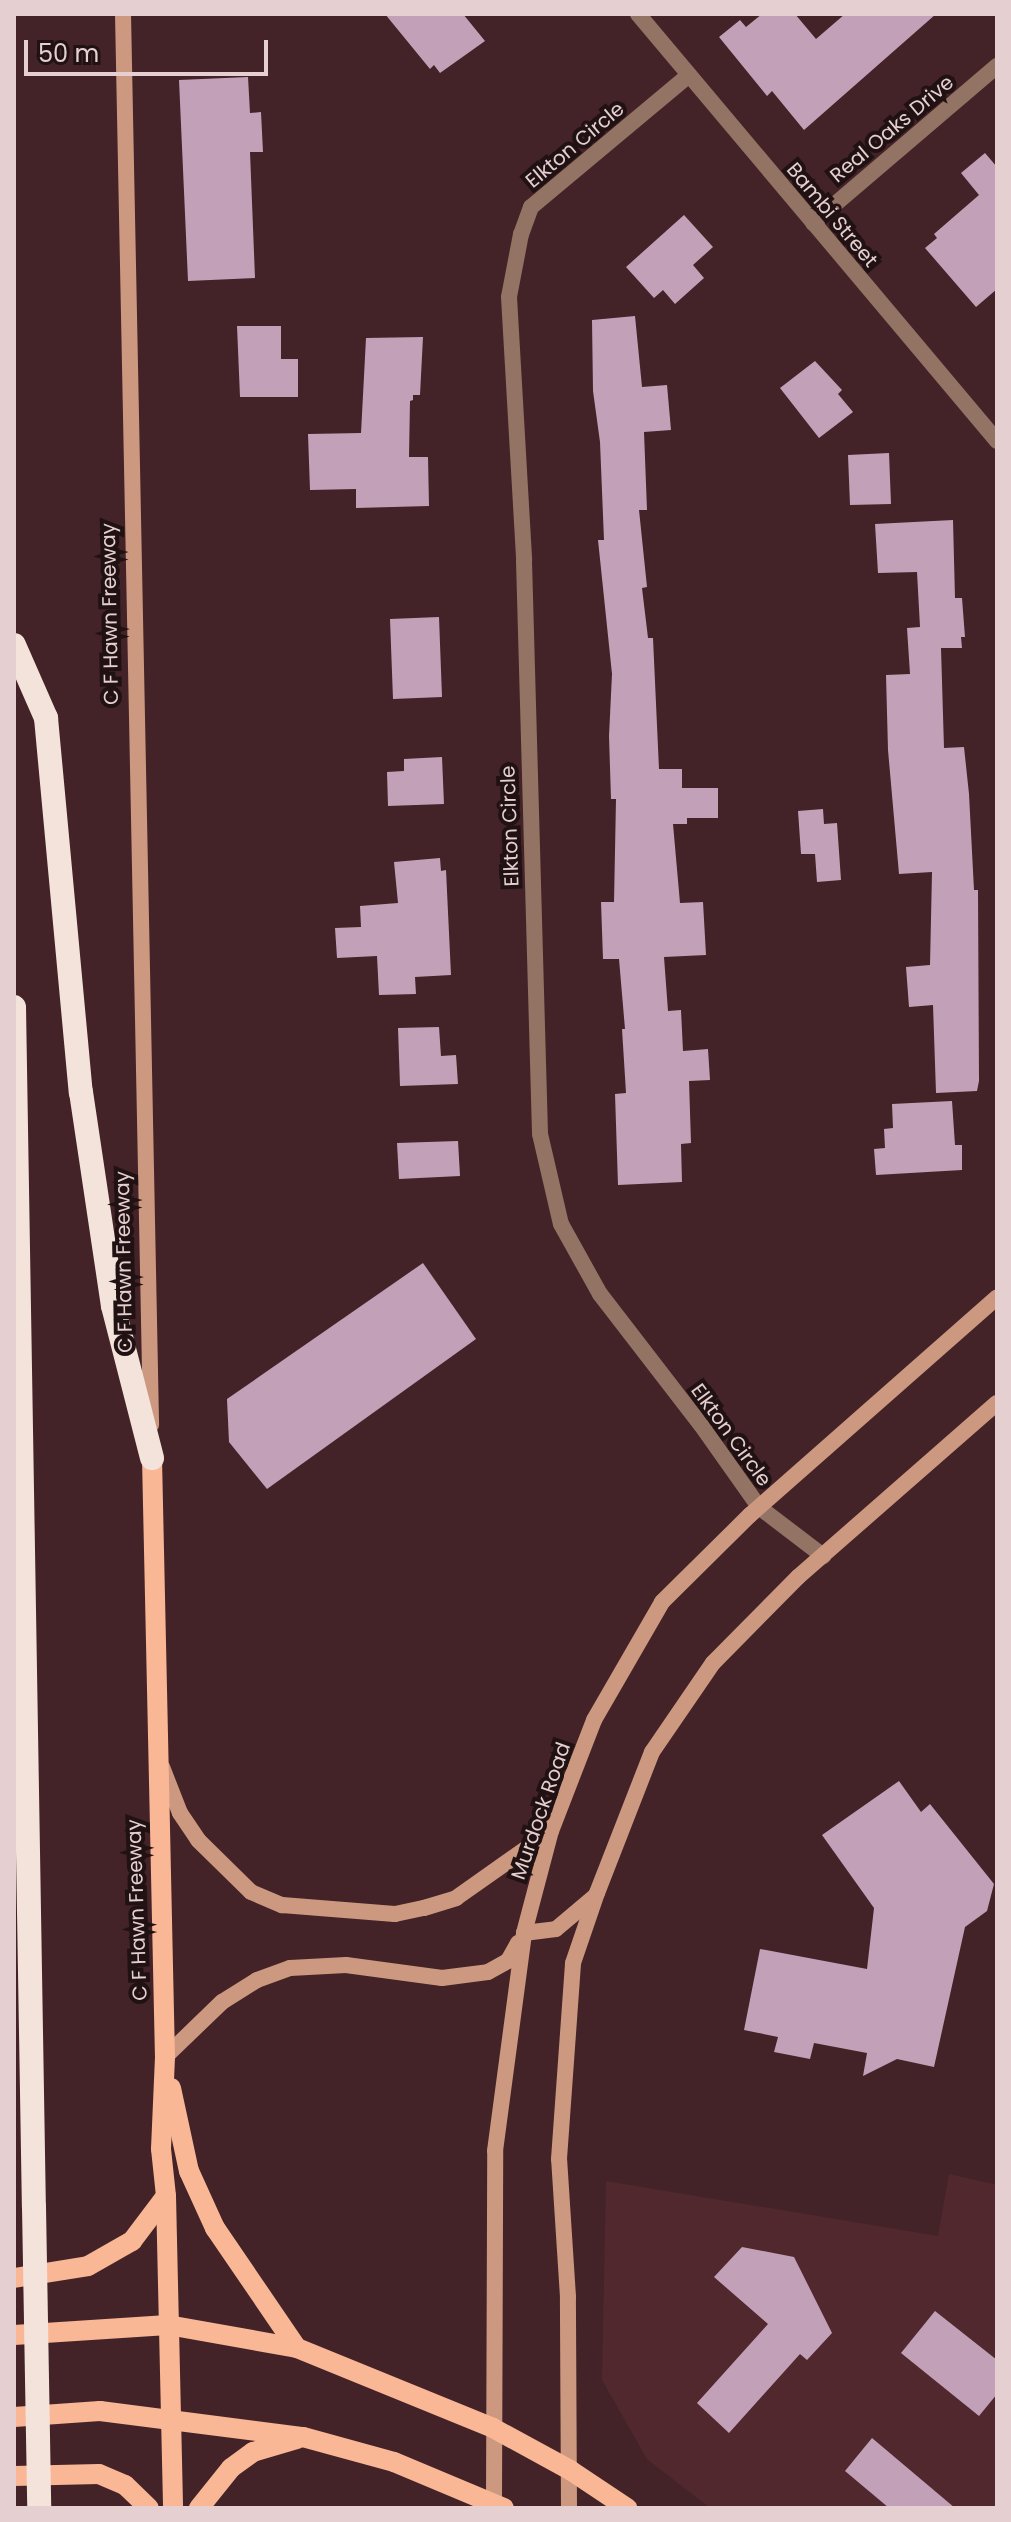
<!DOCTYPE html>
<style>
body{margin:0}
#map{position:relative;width:1011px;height:2522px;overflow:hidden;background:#432327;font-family:Poppins,sans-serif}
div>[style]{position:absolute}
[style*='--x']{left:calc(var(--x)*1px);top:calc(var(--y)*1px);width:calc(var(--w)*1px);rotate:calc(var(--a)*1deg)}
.built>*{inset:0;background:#50282e}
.building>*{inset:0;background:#c2a1b8}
.street>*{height:16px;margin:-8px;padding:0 8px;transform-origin:8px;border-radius:8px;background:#937363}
.secondary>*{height:16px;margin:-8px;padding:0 8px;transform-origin:8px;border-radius:8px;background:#cc9980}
.primary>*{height:20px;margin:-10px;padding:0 10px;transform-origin:10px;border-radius:10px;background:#f9b796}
.highway>*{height:24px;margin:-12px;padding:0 12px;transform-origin:12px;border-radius:12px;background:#f3e3db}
.highway-bridge>*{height:24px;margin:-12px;padding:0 12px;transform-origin:12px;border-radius:12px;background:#f3e3db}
span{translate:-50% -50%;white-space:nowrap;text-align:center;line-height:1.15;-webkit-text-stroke:8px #201113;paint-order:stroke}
.street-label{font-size:20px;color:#e5cfd0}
.frame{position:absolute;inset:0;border:16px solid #e5cfd0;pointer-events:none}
.scale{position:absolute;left:24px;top:40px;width:244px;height:36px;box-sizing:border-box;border:4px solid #e5cfd0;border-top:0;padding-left:10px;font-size:24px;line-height:28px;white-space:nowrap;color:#e5cfd0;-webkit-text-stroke:6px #201113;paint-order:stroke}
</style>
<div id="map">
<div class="built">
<div style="clip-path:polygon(949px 2174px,997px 2185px,997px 2508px,710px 2508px,647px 2459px,602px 2380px,606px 2181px,938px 2236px)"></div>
</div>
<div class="building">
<div style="clip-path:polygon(385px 14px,463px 14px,485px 41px,440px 73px,434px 65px,430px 69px)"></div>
<div style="clip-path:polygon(762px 14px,795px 14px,816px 39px,845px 14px,936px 14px,804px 130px,772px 91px,767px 96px,719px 37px,740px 20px,746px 27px)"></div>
<div style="clip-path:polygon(248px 77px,250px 113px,261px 112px,263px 152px,250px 152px,255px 278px,188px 281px,179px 80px)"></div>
<div style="clip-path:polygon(985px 153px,997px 167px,997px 289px,976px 307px,925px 248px,937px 238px,934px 234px,979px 195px,961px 173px)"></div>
<div style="clip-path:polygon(684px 215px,713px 247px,693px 265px,704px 278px,675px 304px,663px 290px,654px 298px,626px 267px)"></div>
<div style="clip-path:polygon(635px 316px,642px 387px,667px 385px,671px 430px,644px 432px,647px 510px,639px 510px,647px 587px,642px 588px,648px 638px,653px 638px,659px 769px,682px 769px,682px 788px,718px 788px,718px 818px,687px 818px,687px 824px,673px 824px,680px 903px,703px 902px,706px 955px,664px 957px,668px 1011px,681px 1010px,683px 1051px,708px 1049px,710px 1080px,689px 1081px,691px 1143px,681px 1144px,682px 1182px,618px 1185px,615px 1094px,626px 1093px,622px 1029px,625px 1029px,619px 959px,603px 959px,601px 902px,614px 902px,616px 799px,611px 799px,609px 736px,612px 674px,598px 540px,604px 540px,600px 442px,593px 391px,592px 320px)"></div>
<div style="clip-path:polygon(237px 326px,281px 326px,281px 359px,298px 359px,298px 397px,240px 397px)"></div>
<div style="clip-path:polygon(423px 337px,420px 395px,413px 395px,413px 400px,410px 401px,409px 457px,428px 457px,429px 506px,356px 508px,356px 489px,310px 490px,308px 434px,361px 433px,366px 338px)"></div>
<div style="clip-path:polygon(815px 361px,842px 390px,838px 394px,853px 412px,819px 438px,780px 388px)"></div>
<div style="clip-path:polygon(889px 453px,891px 504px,850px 505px,848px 455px)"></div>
<div style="clip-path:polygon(953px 520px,955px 598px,962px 598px,965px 637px,961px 637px,962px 648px,941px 648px,944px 748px,964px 747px,969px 794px,974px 890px,978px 890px,979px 1081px,977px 1091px,936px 1093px,933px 1005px,909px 1007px,906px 967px,930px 965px,932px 872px,899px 874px,888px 750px,886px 675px,910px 674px,907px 628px,920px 627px,917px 572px,878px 573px,875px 524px)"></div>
<div style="clip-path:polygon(439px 617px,442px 697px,393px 699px,390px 619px)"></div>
<div style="clip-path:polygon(442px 757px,444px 804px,388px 806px,387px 772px,404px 771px,404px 759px)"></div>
<div style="clip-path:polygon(823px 809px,824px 824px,837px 823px,841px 880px,817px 882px,815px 854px,801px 854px,798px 811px)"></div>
<div style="clip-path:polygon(440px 858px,441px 871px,446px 870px,451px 975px,415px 977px,416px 994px,379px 995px,377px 956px,337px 958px,335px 928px,361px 927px,360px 906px,398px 903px,394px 862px)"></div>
<div style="clip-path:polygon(439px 1027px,441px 1056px,456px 1055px,458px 1084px,400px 1086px,398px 1028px)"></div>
<div style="clip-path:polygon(952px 1101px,955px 1145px,962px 1145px,962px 1170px,876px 1175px,874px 1149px,885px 1148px,884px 1129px,893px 1128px,892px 1104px)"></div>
<div style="clip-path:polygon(458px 1141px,460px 1176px,399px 1179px,397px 1143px)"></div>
<div style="clip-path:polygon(423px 1263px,476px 1339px,267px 1489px,229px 1442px,227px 1399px)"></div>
<div style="clip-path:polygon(899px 1781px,921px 1812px,930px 1804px,994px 1884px,987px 1911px,965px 1927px,934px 2067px,897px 2059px,863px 2076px,867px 2053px,814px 2043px,810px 2059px,774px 2052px,778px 2037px,744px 2030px,760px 1949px,867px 1969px,874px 1908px,822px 1835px)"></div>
<div style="clip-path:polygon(742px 2247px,794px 2257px,832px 2333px,807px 2360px,800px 2354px,729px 2433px,697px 2403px,768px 2324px,714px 2277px)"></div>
<div style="clip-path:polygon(935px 2311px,997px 2360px,997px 2394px,979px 2416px,901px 2353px)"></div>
<div style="clip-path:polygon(872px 2438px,955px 2508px,889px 2508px,845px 2471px)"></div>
</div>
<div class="street">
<div style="--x:638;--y:14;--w:558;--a:49.94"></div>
<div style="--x:689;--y:75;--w:206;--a:140.1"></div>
<div style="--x:531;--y:207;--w:29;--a:110"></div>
<div style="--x:521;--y:234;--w:64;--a:100.8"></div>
<div style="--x:509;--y:297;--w:264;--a:86.7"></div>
<div style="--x:524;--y:561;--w:573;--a:88.4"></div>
<div style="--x:540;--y:1134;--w:92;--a:76.9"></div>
<div style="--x:561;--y:1224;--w:80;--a:60.9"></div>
<div style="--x:600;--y:1294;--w:165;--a:52.4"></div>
<div style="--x:701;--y:1425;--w:100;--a:54.7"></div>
<div style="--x:759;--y:1507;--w:81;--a:37.4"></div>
<div style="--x:813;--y:223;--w:242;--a:-40.5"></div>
</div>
<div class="secondary">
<div style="--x:123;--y:14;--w:1411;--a:88.86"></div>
<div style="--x:162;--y:1767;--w:49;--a:68.6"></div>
<div style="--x:180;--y:1813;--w:32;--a:56"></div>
<div style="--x:198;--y:1840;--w:74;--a:44.5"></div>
<div style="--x:251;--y:1892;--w:34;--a:23"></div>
<div style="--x:282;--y:1905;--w:113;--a:4.6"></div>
<div style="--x:395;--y:1914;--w:30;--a:-12"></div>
<div style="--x:424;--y:1908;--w:34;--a:-17"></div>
<div style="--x:456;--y:1898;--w:116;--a:-35.2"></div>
<div style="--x:524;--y:1933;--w:32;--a:-7"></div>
<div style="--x:556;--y:1929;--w:50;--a:-40.1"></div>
<div style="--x:165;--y:2057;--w:79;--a:-44"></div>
<div style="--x:222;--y:2002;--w:41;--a:-32.2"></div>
<div style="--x:257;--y:1980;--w:35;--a:-20"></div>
<div style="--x:290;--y:1968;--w:56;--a:-3.1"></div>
<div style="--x:346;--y:1965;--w:97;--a:7.7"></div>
<div style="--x:442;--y:1978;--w:46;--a:-7.4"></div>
<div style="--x:488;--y:1972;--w:23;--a:-29"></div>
<div style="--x:508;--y:1961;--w:21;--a:-61"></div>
<div style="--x:494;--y:2503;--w:352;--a:-89.8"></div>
<div style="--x:495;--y:2151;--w:220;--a:-82.4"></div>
<div style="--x:524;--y:1933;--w:106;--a:-75.2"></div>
<div style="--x:551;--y:1831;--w:119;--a:-68.8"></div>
<div style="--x:594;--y:1720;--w:136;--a:-60"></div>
<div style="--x:662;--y:1602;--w:124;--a:-44.7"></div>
<div style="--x:750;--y:1515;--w:329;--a:-41.4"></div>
<div style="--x:569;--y:2508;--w:211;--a:-90.3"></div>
<div style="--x:568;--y:2297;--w:138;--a:-93.7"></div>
<div style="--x:559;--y:2159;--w:196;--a:-85.9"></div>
<div style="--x:573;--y:1963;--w:74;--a:-71.1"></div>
<div style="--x:597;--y:1893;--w:151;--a:-68.7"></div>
<div style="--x:652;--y:1752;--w:108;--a:-55.6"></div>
<div style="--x:713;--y:1663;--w:121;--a:-45.3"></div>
<div style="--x:798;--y:1577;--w:264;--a:-41.2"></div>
</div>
<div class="primary">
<div style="--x:152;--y:1458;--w:599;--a:88.76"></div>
<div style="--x:165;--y:2057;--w:92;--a:92.5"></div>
<div style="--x:161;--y:2149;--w:47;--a:83.9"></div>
<div style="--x:166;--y:2196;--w:312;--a:88.7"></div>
<div style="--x:171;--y:2088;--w:85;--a:77.8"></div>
<div style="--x:189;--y:2171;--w:63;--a:65.5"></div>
<div style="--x:215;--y:2228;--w:145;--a:55.7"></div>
<div style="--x:14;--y:2278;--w:75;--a:-9.2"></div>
<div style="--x:88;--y:2266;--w:51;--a:-29.6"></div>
<div style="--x:132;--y:2241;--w:56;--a:-52.9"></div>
<div style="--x:14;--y:2335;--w:154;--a:-3.7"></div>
<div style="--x:168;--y:2325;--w:131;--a:10.1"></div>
<div style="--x:297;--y:2348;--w:212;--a:22.2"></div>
<div style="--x:493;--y:2428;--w:88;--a:28.6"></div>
<div style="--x:570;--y:2470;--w:69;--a:33.7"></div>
<div style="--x:14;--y:2417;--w:86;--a:-4"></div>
<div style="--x:100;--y:2411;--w:205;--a:7.3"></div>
<div style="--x:303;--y:2437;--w:94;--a:15.4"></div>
<div style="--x:394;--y:2462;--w:119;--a:22.7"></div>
<div style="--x:14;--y:2476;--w:85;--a:-1.3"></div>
<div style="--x:99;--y:2474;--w:28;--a:23"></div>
<div style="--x:125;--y:2485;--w:33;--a:44"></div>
<div style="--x:199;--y:2508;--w:51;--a:-51.3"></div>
<div style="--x:231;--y:2468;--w:27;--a:-36"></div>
<div style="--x:253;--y:2452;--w:46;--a:-16.5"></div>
</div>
<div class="highway">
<div style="--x:14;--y:645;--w:80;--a:66.3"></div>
<div style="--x:46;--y:718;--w:376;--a:84.7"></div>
<div style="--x:81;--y:1092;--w:216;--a:81.5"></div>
<div style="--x:113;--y:1306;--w:157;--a:75.6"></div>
<div style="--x:14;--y:1007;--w:1200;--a:89.05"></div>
</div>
<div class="highway-bridge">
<div style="--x:34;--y:2207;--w:301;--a:89"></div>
</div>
<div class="street-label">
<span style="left:892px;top:129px;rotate:-40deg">Real Oaks Drive</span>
<span style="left:575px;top:145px;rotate:-40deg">Elkton Circle</span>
<span style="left:832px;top:215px;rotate:50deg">Bambi Street</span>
<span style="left:110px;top:614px;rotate:-91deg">C F Hawn Freeway</span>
<span style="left:510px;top:826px;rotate:-92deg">Elkton Circle</span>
<span style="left:124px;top:1262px;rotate:-91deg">C F Hawn Freeway</span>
<span style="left:731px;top:1435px;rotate:54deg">Elkton Circle</span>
<span style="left:541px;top:1811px;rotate:-71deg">Murdock Road</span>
<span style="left:137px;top:1910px;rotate:-92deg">C F Hawn Freeway</span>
</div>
<div class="frame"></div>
<div class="scale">50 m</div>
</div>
